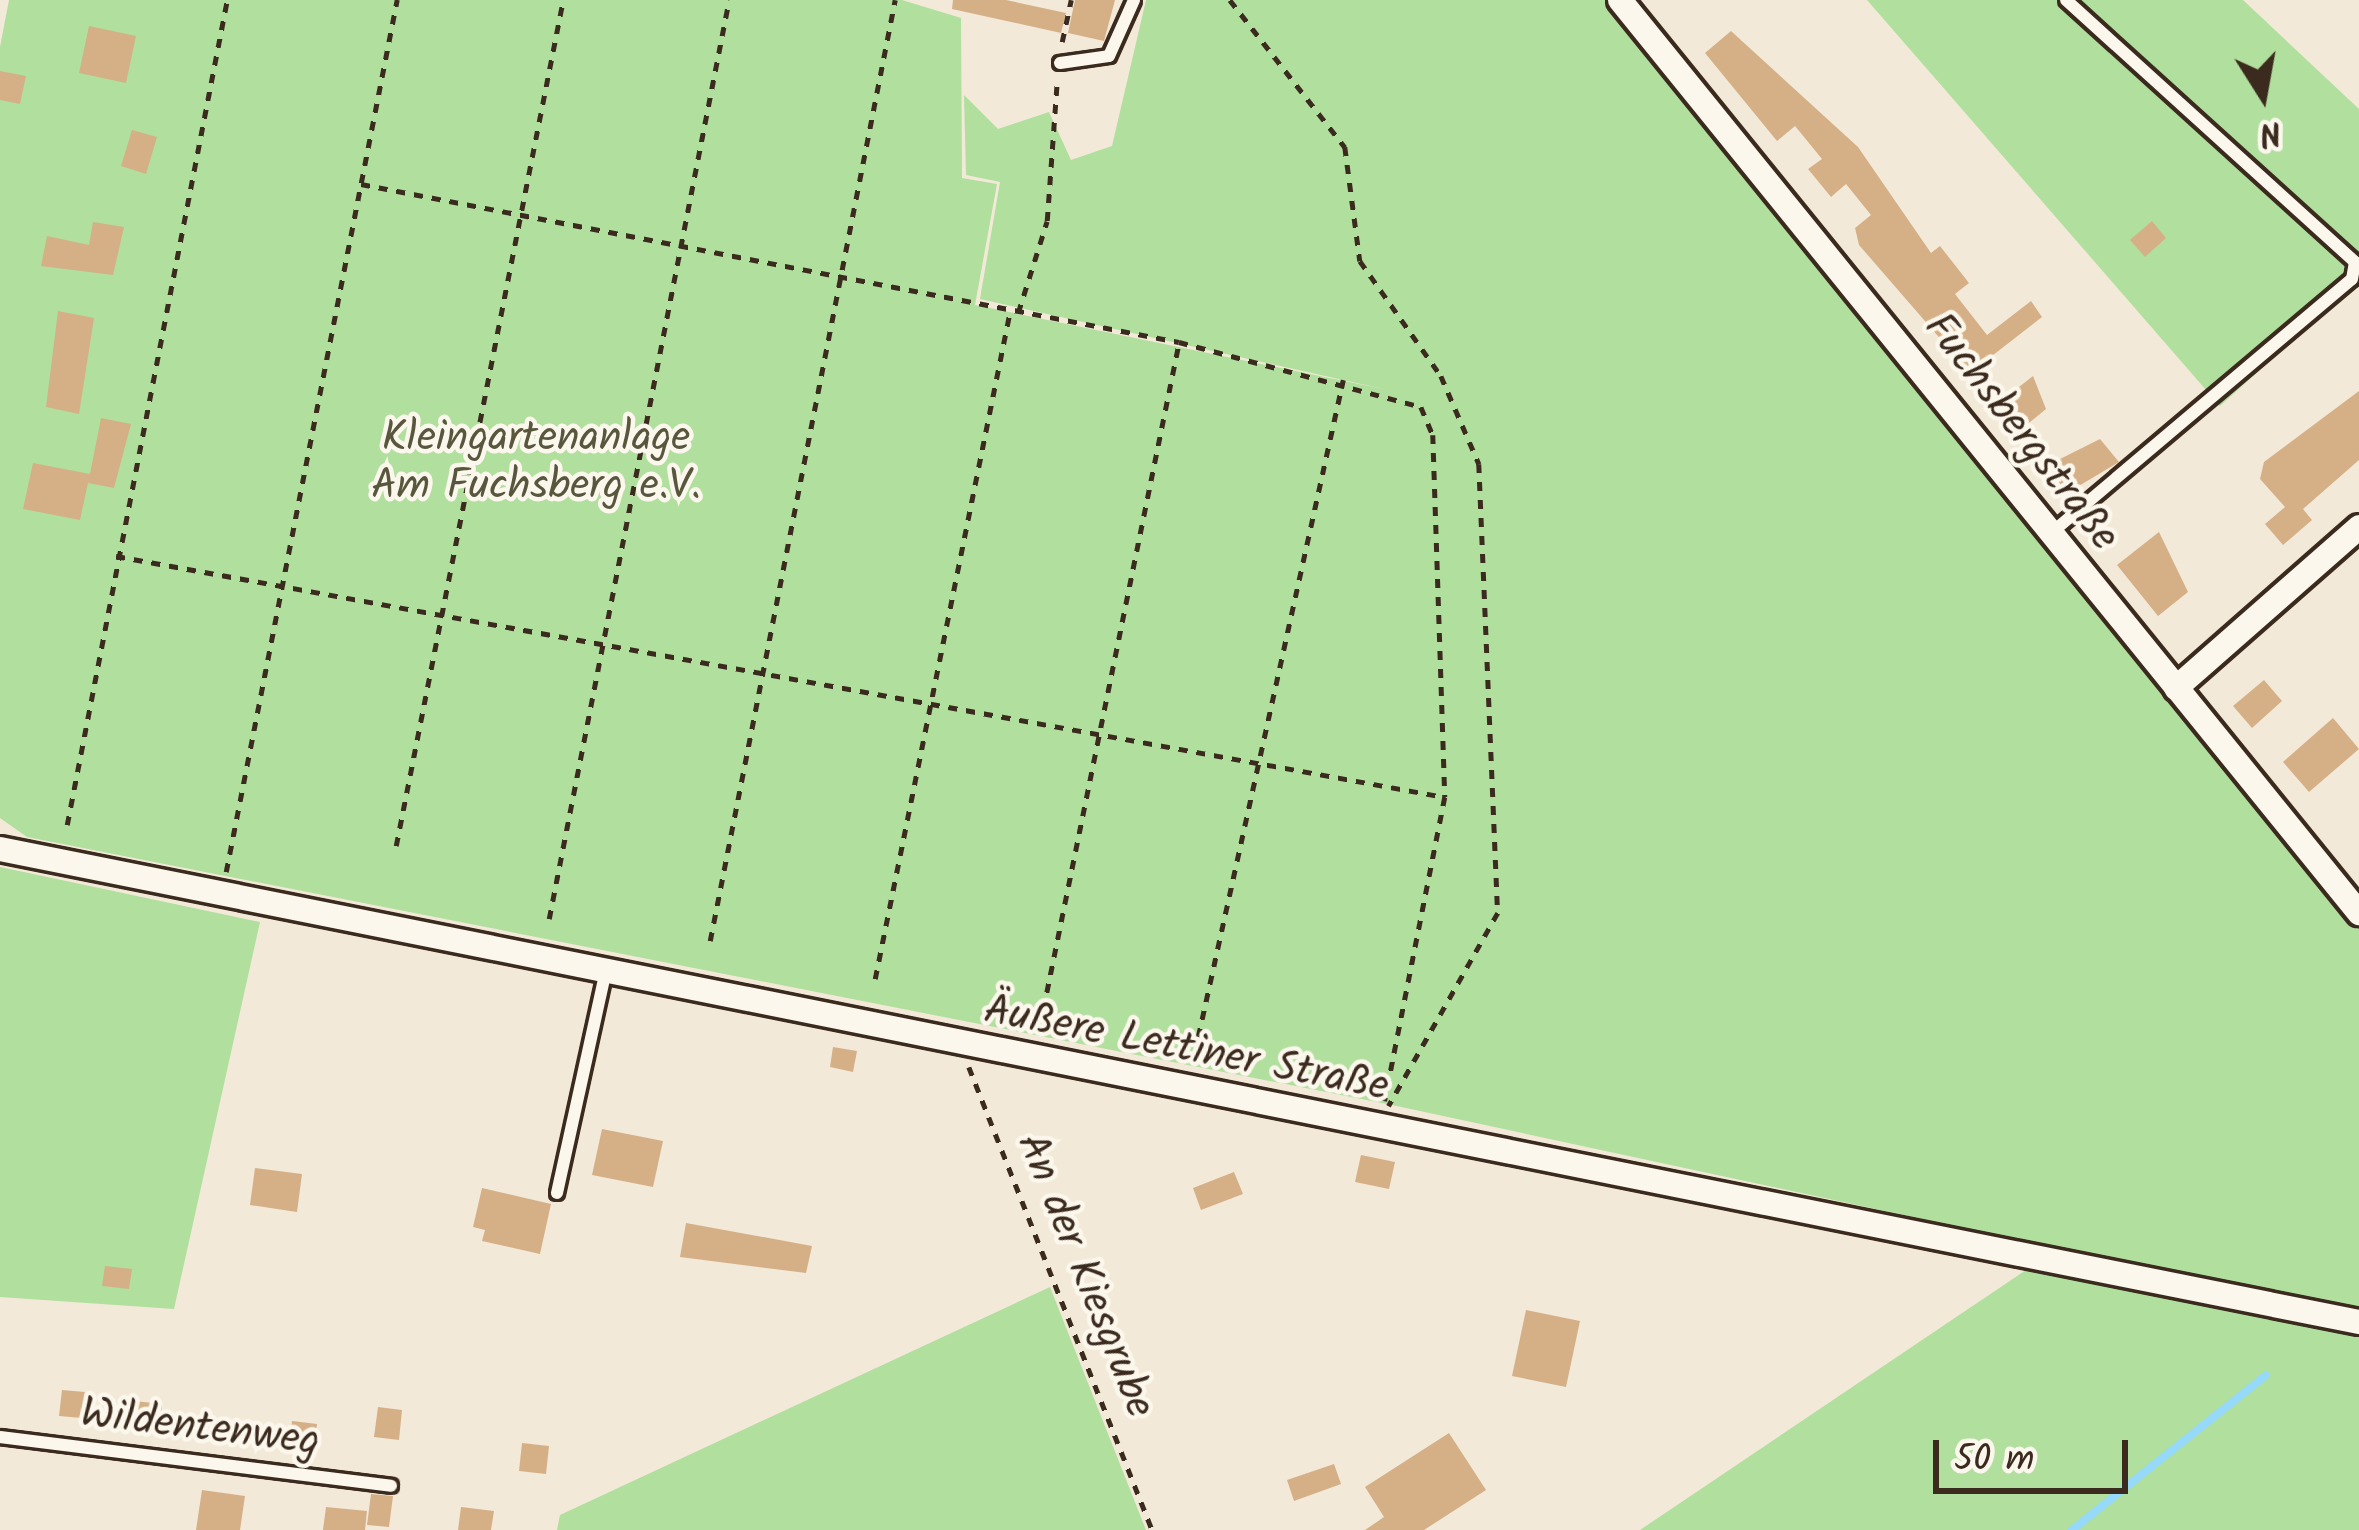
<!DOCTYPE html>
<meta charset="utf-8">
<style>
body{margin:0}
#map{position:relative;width:2359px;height:1530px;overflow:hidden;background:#f3e9d8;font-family:Kalam,sans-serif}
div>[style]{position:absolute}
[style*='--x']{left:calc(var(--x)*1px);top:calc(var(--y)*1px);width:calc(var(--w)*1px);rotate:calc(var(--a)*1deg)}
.green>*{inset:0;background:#b0df9e}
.stream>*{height:8px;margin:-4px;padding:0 4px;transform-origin:4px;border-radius:4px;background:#97d9f9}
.building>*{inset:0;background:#d5b087}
.path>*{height:4.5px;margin-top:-2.25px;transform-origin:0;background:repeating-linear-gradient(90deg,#3b2a1e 0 9px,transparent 0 18px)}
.roads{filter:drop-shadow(3px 0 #3b2a1e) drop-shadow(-3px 0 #3b2a1e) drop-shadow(0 3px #3b2a1e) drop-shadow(0 -3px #3b2a1e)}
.lane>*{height:12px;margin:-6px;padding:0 6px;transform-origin:6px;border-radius:6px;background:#fbf7ec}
.street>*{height:24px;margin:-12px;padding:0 12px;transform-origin:12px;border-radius:12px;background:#fbf7ec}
span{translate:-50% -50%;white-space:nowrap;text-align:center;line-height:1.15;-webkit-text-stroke:9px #fbf7ec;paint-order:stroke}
.street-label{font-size:42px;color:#3b2a1e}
.park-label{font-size:42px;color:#58573e}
.north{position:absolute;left:2203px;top:36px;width:120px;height:120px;-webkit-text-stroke:9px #fbf7ec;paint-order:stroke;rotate:169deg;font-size:33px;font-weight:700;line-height:48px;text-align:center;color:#3b2a1e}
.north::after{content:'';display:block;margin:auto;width:42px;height:54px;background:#3b2a1e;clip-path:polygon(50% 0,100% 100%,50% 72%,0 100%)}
.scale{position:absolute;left:1933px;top:1440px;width:195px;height:54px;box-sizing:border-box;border:6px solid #3b2a1e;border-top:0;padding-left:15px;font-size:36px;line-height:42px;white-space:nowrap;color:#3b2a1e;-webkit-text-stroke:9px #fbf7ec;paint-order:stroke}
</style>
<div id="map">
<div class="green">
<div style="clip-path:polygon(9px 0,902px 0,961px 18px,962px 178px,997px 184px,975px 305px,1388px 390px,980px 299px,1000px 182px,966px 175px,964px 95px,998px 129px,1049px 112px,1071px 160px,1112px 146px,1146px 0,1620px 0,2359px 913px,2359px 1313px,1392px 1105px,27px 837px,0 818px,0 47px)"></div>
<div style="clip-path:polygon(1867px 0,2243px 0,2359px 109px,2359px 280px,2220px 406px)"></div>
<div style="clip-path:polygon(0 867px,260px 922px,174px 1309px,0 1297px)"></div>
<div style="clip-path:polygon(2032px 1266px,2359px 1324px,2359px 1530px,1640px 1530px)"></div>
<div style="clip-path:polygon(1050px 1287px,1146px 1530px,557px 1530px,560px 1515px)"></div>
</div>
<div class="stream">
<div style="--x:2072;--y:1530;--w:248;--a:-38.6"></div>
</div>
<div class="building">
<div style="clip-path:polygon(953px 0,1006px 0,1066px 13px,1061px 33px,952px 9px)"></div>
<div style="clip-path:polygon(1075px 0,1115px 0,1104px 41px,1068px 33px)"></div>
<div style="clip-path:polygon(89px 26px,136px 36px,126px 83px,79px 73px)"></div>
<div style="clip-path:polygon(1731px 31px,1858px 147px,1931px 253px,1940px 246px,1969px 283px,1955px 294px,1987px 335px,2031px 301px,2042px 317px,1970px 373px,1859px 245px,1855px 228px,1871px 215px,1846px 184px,1831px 197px,1808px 169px,1822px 159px,1795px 126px,1777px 141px,1705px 53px)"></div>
<div style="clip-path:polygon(0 71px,26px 76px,20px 104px,0 100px)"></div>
<div style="clip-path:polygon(132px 130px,157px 137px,146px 174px,121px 166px)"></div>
<div style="clip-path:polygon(2152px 221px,2166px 238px,2145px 257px,2130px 240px)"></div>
<div style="clip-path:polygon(93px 222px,124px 227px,113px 275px,41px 266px,47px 236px,89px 245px)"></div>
<div style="clip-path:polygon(58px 311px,94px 318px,79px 414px,46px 407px)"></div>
<div style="clip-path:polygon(2033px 376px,2046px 409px,2018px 432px,1996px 405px)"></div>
<div style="clip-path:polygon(2359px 391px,2359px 460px,2303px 509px,2312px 520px,2283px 545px,2265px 524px,2285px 507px,2260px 479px,2264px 462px)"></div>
<div style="clip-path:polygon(101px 418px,131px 424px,114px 488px,88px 483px,80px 520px,23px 509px,33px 463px,90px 474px)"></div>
<div style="clip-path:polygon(2100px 439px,2119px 462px,2067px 493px,2046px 466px)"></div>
<div style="clip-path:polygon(2159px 532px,2188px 592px,2158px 616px,2117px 565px)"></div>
<div style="clip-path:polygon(2264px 680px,2282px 701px,2252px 728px,2233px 706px)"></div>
<div style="clip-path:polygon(2333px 718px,2359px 749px,2309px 792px,2283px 762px)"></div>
<div style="clip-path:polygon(833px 1047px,857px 1051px,853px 1072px,830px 1067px)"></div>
<div style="clip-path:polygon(602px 1129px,663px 1141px,653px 1187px,592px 1175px)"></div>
<div style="clip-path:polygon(1361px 1155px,1395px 1162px,1389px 1189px,1355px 1182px)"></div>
<div style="clip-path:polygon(255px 1168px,302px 1174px,297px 1212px,250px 1205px)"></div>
<div style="clip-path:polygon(1234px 1172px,1243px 1194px,1201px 1210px,1193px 1188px)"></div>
<div style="clip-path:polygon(482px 1188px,551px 1204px,540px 1254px,482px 1241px,485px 1230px,473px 1227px)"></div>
<div style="clip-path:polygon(686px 1223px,812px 1246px,806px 1273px,680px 1257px)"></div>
<div style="clip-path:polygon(105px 1266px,132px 1269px,129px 1289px,102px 1286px)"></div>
<div style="clip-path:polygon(1526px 1310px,1580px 1321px,1566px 1387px,1512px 1376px)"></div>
<div style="clip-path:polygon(62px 1390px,85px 1392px,82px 1418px,59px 1416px)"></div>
<div style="clip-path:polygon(134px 1401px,162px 1404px,160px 1427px,132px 1425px)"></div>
<div style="clip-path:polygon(378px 1407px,402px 1410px,399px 1440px,374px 1437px)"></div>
<div style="clip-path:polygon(292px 1421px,317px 1424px,314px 1446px,290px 1444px)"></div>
<div style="clip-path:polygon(1449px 1433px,1486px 1490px,1424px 1530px,1365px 1530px,1384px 1517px,1365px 1487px)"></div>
<div style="clip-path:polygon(522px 1443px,549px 1446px,546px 1474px,519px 1471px)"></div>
<div style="clip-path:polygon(1334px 1464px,1341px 1484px,1294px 1501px,1287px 1480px)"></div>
<div style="clip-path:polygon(202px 1490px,245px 1496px,240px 1530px,196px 1530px)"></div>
<div style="clip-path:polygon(371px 1494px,393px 1496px,389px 1527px,367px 1525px)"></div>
<div style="clip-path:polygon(326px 1507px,367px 1511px,365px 1530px,323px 1530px)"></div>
<div style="clip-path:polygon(461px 1507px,494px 1511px,491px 1530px,458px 1530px)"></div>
</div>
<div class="path">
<div style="--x:1230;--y:0;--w:187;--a:52"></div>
<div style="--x:1345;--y:147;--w:115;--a:82.5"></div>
<div style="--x:1360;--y:261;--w:141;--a:54.8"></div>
<div style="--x:1441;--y:376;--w:96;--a:66.6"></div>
<div style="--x:1479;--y:464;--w:449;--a:87.6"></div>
<div style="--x:1498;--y:913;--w:222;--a:119.5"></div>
<div style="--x:1062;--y:42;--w:43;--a:-77.9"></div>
<div style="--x:361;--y:184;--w:833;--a:10.93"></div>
<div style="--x:1179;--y:342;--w:251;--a:15"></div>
<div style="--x:1421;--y:407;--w:30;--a:67"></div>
<div style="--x:1433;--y:435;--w:362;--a:88.1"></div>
<div style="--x:1445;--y:797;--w:310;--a:101.2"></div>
<div style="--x:1018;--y:313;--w:96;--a:-72.5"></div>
<div style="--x:1047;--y:221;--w:138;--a:-85.9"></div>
<div style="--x:116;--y:556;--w:1351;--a:10.28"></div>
<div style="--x:67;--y:825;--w:840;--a:-79.02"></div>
<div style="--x:396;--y:846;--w:862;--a:-78.83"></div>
<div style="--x:226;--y:872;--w:889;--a:-78.91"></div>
<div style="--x:549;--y:919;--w:936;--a:-78.92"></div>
<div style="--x:710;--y:941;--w:959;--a:-78.88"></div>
<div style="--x:875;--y:979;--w:682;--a:-78.57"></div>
<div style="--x:1043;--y:1010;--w:682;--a:-78.49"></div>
<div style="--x:1198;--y:1037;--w:673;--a:-77.55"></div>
<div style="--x:969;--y:1067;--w:498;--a:68.4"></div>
</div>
<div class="roads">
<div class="lane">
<div style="--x:1060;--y:63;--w:49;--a:-8.1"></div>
<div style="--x:1109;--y:56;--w:61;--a:-65.9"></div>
<div style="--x:2050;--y:534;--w:395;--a:-40.2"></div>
<div style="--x:2352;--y:279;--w:17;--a:-80"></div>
<div style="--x:2355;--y:262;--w:390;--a:-137.8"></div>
<div style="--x:557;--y:1193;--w:227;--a:-77.6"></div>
<div style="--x:0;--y:1437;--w:394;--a:7.1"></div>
</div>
<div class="street">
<div style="--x:1620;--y:0;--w:1175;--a:51.01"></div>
<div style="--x:2176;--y:688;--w:244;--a:-41.3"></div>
<div style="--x:0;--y:849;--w:2406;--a:11.34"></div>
</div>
</div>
<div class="street-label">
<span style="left:2020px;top:433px;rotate:52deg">Fuchsbergstraße</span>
<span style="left:1186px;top:1050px;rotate:11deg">Äußere Lettiner Straße</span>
<span style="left:1084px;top:1276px;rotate:68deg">An der Kiesgrube</span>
<span style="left:200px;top:1429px;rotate:7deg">Wildentenweg</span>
</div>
<div class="park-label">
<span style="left:536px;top:463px">Kleingartenanlage<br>Am Fuchsberg e.V.</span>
</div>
<div class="north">N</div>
<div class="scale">50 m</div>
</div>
